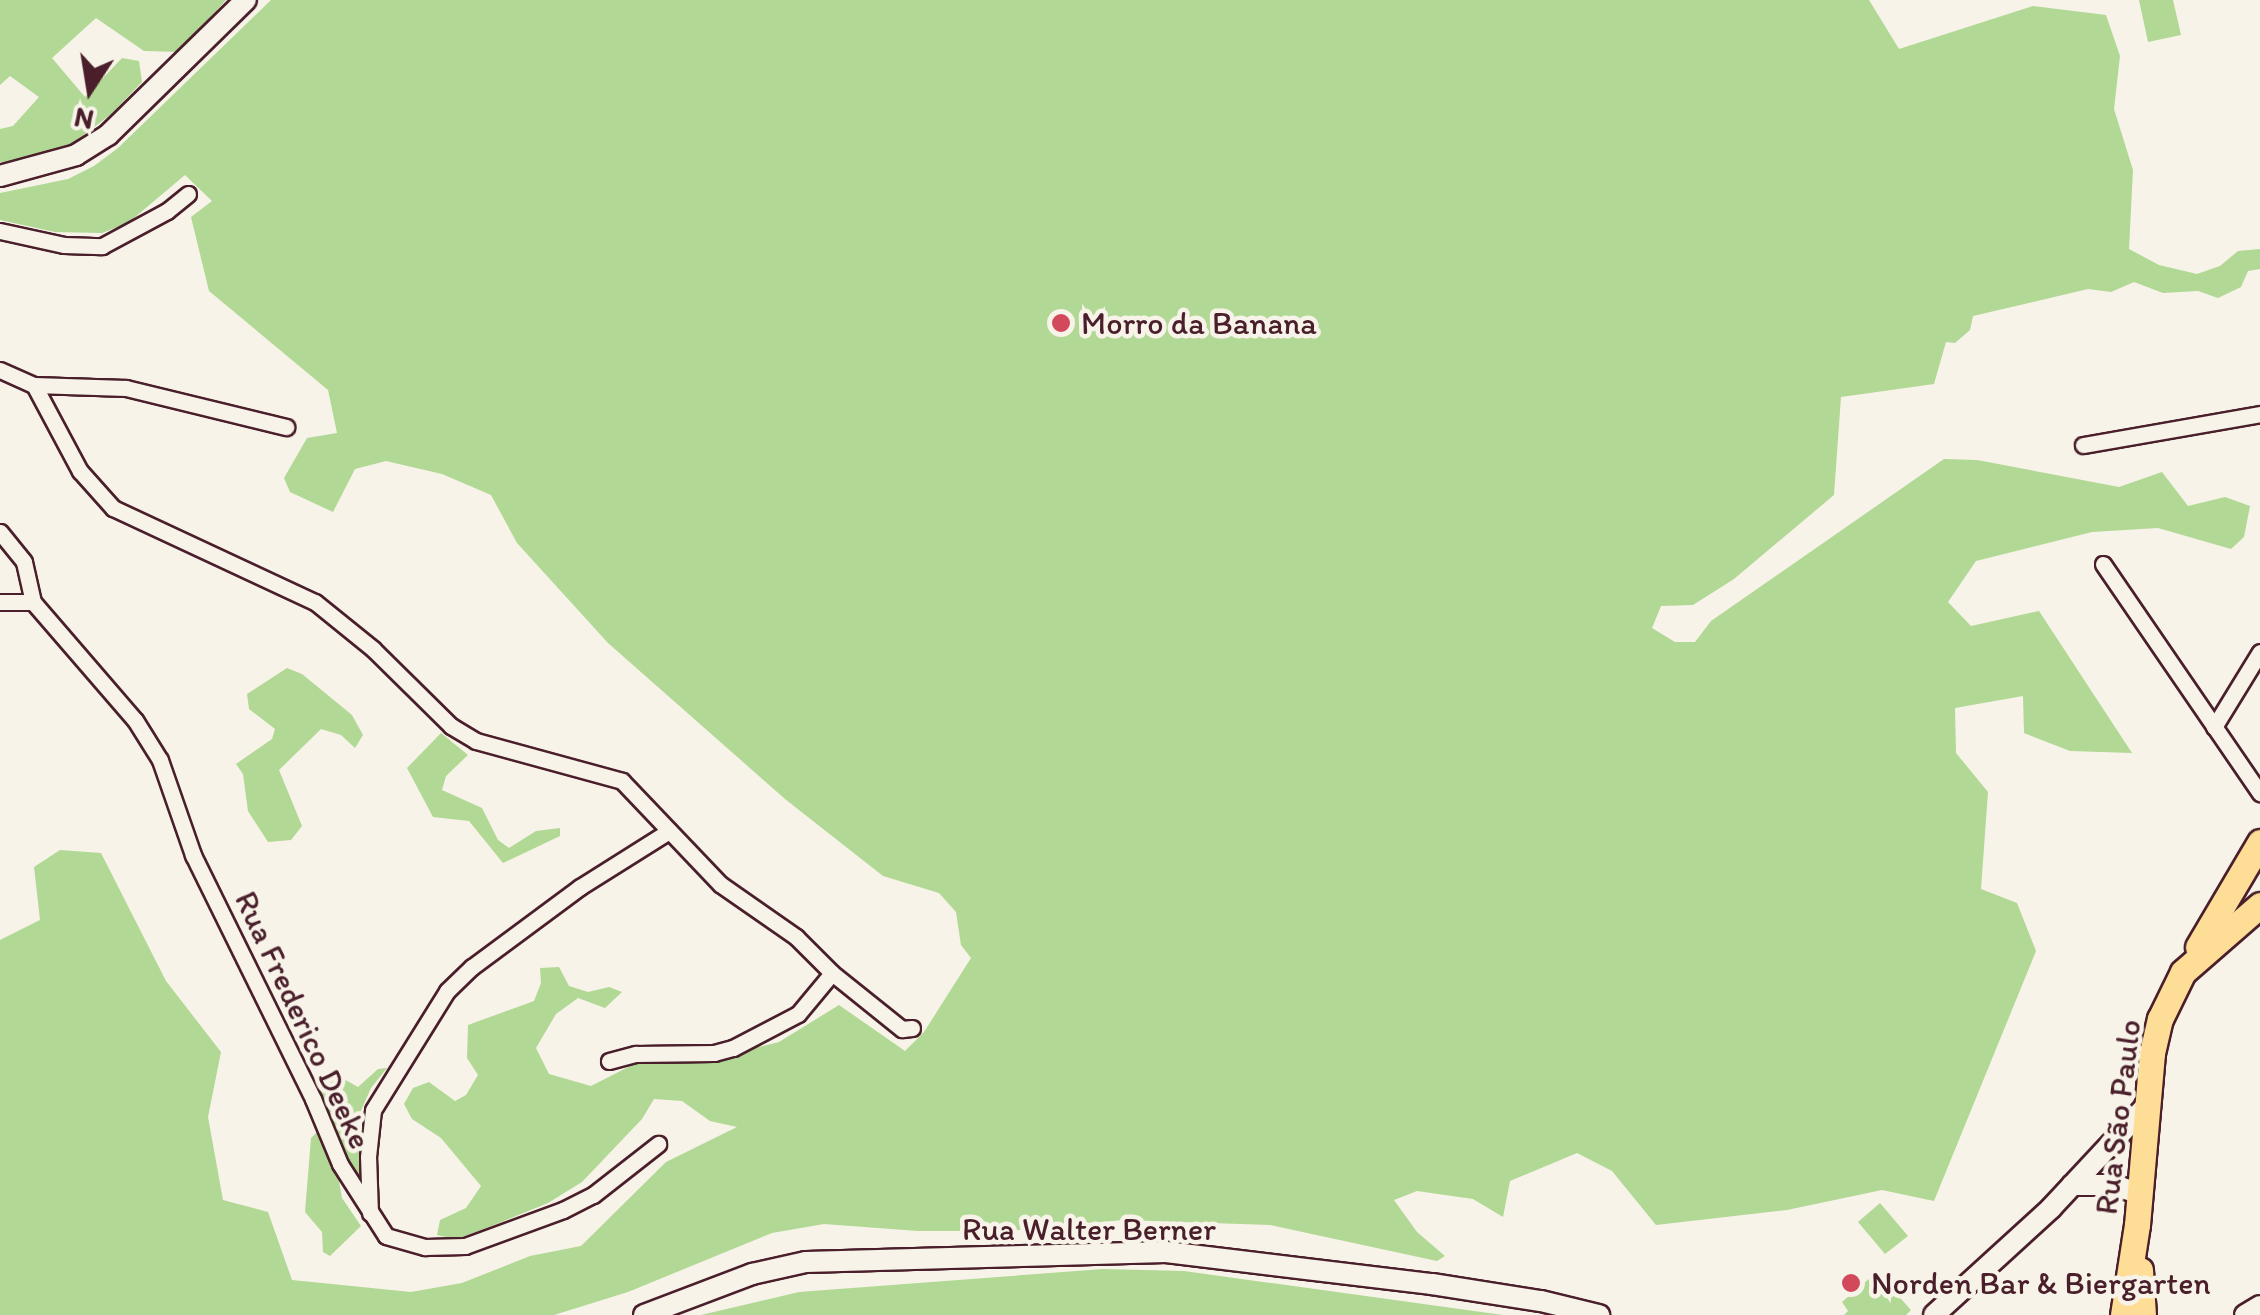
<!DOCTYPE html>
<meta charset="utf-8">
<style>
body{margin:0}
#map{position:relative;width:2260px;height:1315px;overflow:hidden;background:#f7f3e8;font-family:Itim,sans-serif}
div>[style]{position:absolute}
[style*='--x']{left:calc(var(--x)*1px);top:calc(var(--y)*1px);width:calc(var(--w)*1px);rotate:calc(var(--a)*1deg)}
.green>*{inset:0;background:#b1d894}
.roads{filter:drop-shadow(2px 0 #4a1f2b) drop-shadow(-2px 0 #4a1f2b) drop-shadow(0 2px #4a1f2b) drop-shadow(0 -2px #4a1f2b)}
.minor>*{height:15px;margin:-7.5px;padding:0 7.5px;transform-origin:7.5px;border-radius:7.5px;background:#f7f3e8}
.tertiary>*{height:20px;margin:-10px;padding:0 10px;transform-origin:10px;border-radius:10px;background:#f7f3e8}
.primary>*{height:25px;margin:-12.5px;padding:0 12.5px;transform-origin:12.5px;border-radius:12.5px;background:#fedd96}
.dots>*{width:28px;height:28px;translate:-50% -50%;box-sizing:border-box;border:5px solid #f7f3e8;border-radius:50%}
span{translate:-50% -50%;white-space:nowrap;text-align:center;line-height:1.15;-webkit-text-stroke:9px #f7f3e8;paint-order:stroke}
.poi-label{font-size:32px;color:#4a1f2b}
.left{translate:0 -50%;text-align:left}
.street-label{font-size:32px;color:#4a1f2b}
.north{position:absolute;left:40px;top:40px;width:100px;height:100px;-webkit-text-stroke:8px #f7f3e8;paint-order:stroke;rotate:192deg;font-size:28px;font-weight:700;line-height:40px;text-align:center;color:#4a1f2b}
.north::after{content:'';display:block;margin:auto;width:35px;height:45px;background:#4a1f2b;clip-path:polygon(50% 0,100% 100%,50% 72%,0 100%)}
</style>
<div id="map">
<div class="green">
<div style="clip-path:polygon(0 0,226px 0,179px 52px,144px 51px,96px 18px,52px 58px,85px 97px,122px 58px,139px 61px,142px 82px,110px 115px,72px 144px,28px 163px,0 162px,0 129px,13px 126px,39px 97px,10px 76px,0 85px)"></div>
<div style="clip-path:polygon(271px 0,1869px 0,1899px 49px,2033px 6px,2106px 15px,2120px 56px,2114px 109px,2133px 170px,2129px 249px,2159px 265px,2197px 274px,2220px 266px,2238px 251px,2260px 249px,2260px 269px,2248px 271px,2241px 287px,2218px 298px,2198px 291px,2163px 293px,2134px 282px,2111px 292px,2088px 289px,1973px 316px,1970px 330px,1955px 343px,1946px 342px,1934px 384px,1841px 397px,1834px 495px,1734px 579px,1693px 605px,1661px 606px,1652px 628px,1675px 642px,1695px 642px,1711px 621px,1944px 459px,1977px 460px,2119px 487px,2162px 472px,2188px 506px,2225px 497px,2250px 506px,2244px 537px,2231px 549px,2158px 528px,2092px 532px,1976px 561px,1948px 602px,1971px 626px,2039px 611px,2132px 753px,2070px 751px,2024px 733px,2023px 696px,1955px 708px,1956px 753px,1988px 792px,1981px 889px,2017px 903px,2036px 951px,1934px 1201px,1882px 1190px,1787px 1210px,1656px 1225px,1612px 1171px,1577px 1153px,1510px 1181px,1503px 1217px,1473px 1199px,1417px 1191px,1394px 1200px,1417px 1232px,1445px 1256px,1437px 1261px,1270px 1225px,1123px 1220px,1007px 1231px,918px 1231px,824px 1224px,772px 1233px,628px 1292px,554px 1315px,0 1315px,0 940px,40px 920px,34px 867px,60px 850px,101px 853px,166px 981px,221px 1052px,208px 1117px,223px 1200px,268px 1212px,292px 1280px,411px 1292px,462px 1283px,530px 1256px,581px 1246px,666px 1162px,737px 1127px,710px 1121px,682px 1101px,654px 1099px,642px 1119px,582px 1182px,548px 1203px,484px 1229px,456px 1239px,437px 1235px,440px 1220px,466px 1208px,481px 1186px,441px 1138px,412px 1119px,404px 1104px,413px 1088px,429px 1082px,455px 1101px,466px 1095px,478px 1075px,467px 1058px,468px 1025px,534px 1001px,541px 983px,540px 968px,559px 967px,569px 986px,588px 992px,609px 987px,622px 992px,605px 1008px,578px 998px,556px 1014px,536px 1048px,549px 1074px,591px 1086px,646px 1058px,705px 1060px,779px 1042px,839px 1005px,905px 1051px,924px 1032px,971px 958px,961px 945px,956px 912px,939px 893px,883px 876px,785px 799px,608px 643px,517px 543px,491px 495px,442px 474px,386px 461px,355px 469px,333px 512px,290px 492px,284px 478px,307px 438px,337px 433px,328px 390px,209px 291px,191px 217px,212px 201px,185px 175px,128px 223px,102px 233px,55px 232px,0 220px,0 193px,68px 179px,94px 166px,118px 148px)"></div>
<div style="clip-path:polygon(2139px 0,2173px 0,2181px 35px,2148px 42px)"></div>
<div style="clip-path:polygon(287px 668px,302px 674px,352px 715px,363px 735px,355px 748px,341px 735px,321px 729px,279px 770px,302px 826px,291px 840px,268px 842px,248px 811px,243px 774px,236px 764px,272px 739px,275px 729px,249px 709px,247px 694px)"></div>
<div style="clip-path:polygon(441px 733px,468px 755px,446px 776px,442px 790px,482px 808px,498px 840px,509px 848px,536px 831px,560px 828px,560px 836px,503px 863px,469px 821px,433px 817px,407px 768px)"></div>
<div style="clip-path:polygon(387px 1068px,371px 1088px,359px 1115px,360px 1180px,348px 1165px,321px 1099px,319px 1081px,335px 1074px,358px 1087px,378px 1069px)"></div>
<div style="clip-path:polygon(318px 1131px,337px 1170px,342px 1198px,361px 1226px,330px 1256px,323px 1252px,322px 1232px,305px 1212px,311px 1138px)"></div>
<div style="clip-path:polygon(1880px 1203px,1908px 1236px,1885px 1254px,1858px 1222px)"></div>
<div style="clip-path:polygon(1103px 1269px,1184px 1271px,1503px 1315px,701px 1315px,799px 1292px)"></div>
<div style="clip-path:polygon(1877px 1272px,1911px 1310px,1906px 1315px,1844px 1315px,1848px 1311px,1842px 1302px)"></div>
</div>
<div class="roads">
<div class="minor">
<div style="--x:0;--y:231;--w:66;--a:12.3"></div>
<div style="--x:64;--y:245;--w:38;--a:2"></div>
<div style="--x:102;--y:246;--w:74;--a:-28.3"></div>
<div style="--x:167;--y:211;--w:27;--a:-39"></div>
<div style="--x:0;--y:370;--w:37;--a:24"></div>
<div style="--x:34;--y:385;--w:98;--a:61.9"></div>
<div style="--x:80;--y:471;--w:50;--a:48.3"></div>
<div style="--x:113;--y:508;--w:223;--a:25"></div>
<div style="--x:315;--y:602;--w:75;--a:39"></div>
<div style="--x:373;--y:649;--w:110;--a:44.6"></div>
<div style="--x:451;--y:726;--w:29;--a:31"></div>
<div style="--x:476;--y:741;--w:151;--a:15.3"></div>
<div style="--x:622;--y:781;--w:142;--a:46.4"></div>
<div style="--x:720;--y:884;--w:93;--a:34.9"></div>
<div style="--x:796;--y:937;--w:51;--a:45"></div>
<div style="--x:832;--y:973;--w:90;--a:38.7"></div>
<div style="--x:902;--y:1029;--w:10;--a:-6"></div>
<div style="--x:34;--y:385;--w:92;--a:1.9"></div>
<div style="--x:126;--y:388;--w:165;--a:13.7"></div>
<div style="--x:2083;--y:445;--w:180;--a:-9.9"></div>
<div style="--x:0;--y:532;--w:38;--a:51"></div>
<div style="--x:24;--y:562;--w:41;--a:77.3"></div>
<div style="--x:33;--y:602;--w:156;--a:49.2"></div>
<div style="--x:135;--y:720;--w:47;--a:58"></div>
<div style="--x:160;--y:760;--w:101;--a:70.8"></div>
<div style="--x:193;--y:855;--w:272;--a:63.8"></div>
<div style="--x:313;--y:1099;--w:70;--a:67.4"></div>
<div style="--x:340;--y:1164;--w:85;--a:57.4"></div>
<div style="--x:386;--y:1236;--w:41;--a:15.8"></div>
<div style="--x:425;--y:1247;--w:40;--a:-1.4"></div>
<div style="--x:465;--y:1246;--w:104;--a:-20.2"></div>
<div style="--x:563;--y:1210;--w:34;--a:-27"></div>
<div style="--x:593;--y:1195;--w:83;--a:-38.1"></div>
<div style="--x:2103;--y:564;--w:278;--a:55.6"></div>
<div style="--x:0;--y:602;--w:33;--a:0"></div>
<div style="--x:2214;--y:727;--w:88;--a:-58.5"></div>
<div style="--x:609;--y:1061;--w:28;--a:-15"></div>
<div style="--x:636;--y:1054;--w:78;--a:-0.7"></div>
<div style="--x:714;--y:1053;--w:20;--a:-15"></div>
<div style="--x:733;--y:1048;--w:73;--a:-27.6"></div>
<div style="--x:798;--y:1014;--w:53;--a:-50.3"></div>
<div style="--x:370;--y:1213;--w:56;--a:-92"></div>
<div style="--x:368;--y:1157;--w:47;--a:-83.9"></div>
<div style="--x:373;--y:1110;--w:140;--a:-58.1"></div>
<div style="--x:447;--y:991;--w:35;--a:-44"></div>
<div style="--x:472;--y:967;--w:134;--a:-36.5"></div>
<div style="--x:580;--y:887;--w:105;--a:-32.2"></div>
</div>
<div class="tertiary">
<div style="--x:0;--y:176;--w:79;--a:-15.4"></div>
<div style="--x:76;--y:155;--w:38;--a:-32"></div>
<div style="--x:108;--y:135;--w:193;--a:-44.4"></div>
<div style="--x:2072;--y:1185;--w:42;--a:0"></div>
<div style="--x:2114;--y:1185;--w:28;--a:19"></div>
<div style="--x:644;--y:1315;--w:116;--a:-20.8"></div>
<div style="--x:752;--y:1274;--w:55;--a:-12.5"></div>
<div style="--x:806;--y:1262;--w:360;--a:-1.6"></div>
<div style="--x:1166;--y:1252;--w:268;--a:6.9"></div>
<div style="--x:1432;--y:1284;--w:110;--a:8.9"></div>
<div style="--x:1541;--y:1301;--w:60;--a:13.6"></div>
<div style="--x:1934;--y:1315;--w:159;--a:-42.4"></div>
<div style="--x:2051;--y:1208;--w:141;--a:-47"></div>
<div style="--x:2245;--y:1315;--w:17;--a:-31"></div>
</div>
<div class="primary">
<div style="--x:2198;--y:947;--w:122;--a:-59.4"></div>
<div style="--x:2140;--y:1270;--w:45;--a:86.2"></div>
<div style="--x:2123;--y:1315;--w:91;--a:-81.2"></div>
<div style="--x:2137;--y:1225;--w:173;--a:-85"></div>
<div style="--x:2152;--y:1053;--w:35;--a:-77"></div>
<div style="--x:2160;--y:1019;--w:52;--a:-63.9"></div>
<div style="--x:2183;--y:972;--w:102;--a:-41"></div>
</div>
</div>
<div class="dots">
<div style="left:1061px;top:323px;background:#d1495b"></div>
<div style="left:1851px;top:1283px;background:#d1495b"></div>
</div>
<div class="poi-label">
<span class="left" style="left:1081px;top:323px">Morro da Banana</span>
<span class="left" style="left:1871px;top:1283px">Norden Bar &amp; Biergarten</span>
</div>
<div class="street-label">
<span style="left:303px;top:1020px;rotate:65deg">Rua Frederico Deeke</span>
<span style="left:2118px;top:1117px;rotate:-83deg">Rua São Paulo</span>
<span style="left:1089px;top:1229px">Rua Walter Berner</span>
</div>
<div class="north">N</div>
</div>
